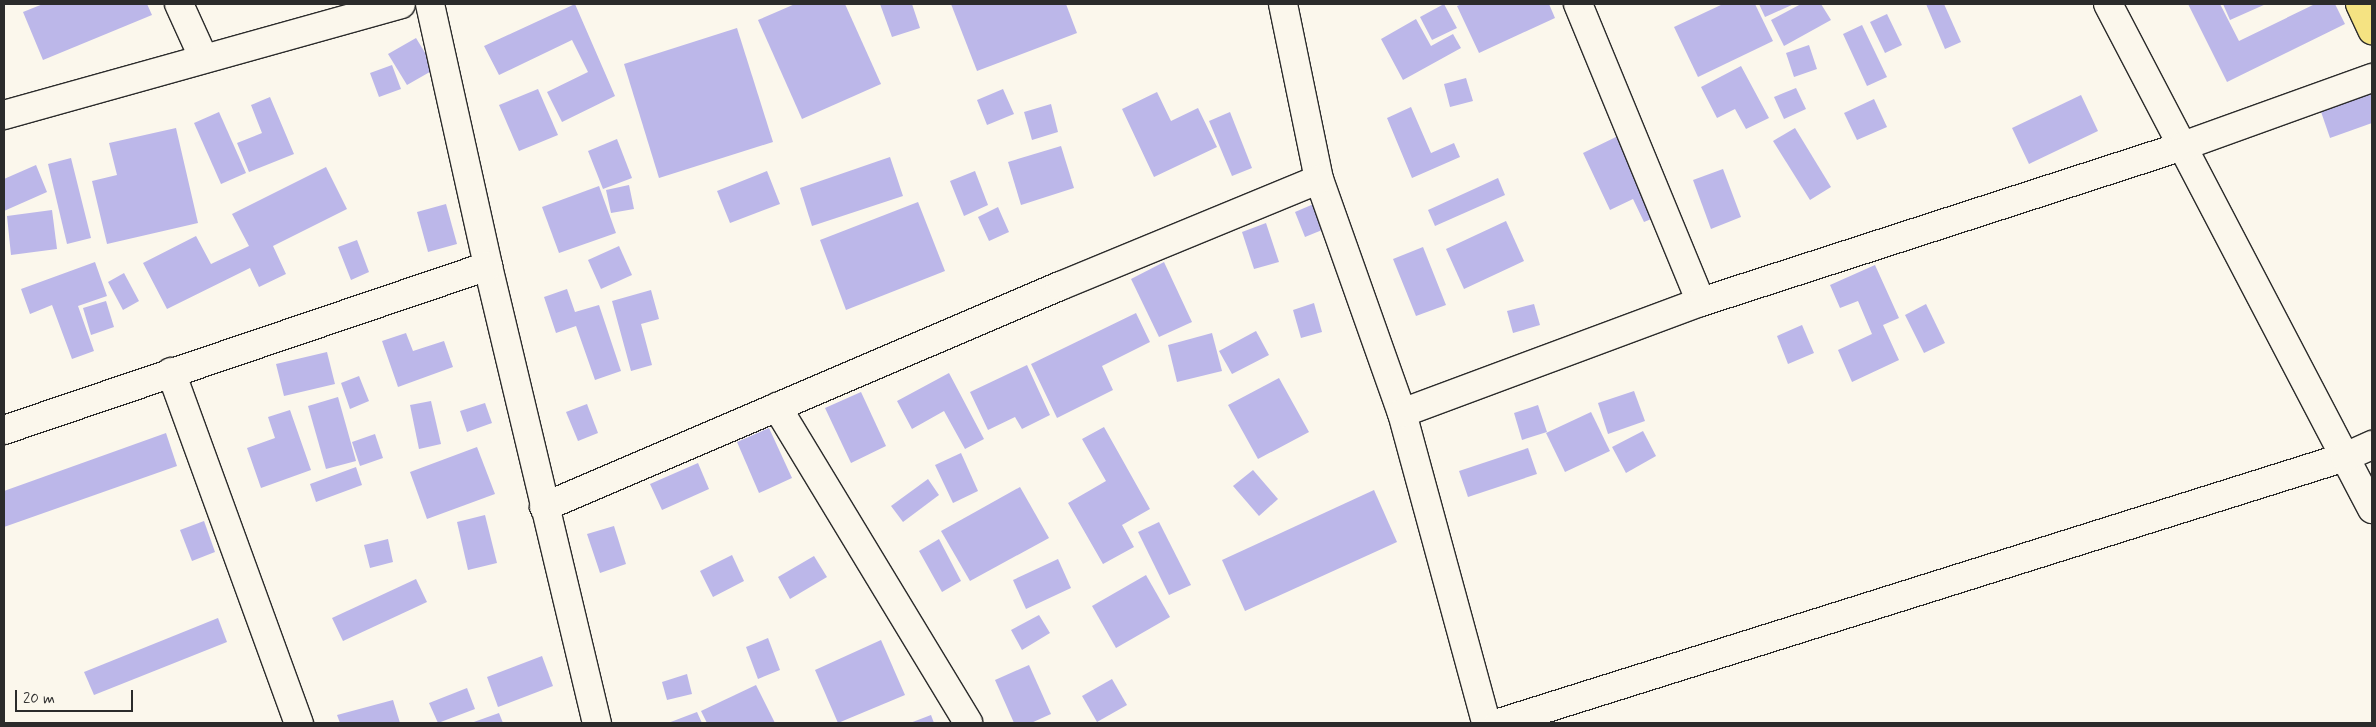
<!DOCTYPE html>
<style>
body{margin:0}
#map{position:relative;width:2376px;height:727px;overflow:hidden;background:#fbf7ec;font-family:Mynerve,sans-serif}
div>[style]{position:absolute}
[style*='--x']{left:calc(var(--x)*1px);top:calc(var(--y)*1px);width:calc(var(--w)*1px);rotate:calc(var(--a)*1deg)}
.building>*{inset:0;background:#bcb7e9}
.roads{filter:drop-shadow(1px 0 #2b2b2b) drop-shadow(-1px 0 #2b2b2b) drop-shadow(0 1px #2b2b2b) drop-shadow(0 -1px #2b2b2b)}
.minor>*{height:28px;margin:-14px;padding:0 14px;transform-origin:14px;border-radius:14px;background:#fbf7ec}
.major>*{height:28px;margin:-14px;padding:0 14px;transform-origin:14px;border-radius:14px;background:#f5e382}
span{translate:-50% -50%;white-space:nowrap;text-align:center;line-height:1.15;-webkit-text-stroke:5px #fbf7ec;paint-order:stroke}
.frame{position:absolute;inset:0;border:5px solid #2b2b2b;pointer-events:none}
.scale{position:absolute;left:15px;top:690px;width:118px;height:22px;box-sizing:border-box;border:2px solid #2b2b2b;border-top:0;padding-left:6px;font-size:15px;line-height:18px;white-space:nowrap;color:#2b2b2b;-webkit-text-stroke:4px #fbf7ec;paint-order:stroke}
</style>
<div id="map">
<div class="building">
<div style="clip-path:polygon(43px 4px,147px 4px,152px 15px,43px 60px,23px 12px)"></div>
<div style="clip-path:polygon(575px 4px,615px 96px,562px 122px,547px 92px,588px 72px,572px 40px,499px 75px,484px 46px)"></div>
<div style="clip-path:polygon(795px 4px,845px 4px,881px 84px,802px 119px,758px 20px)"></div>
<div style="clip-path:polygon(880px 4px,912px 4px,920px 28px,892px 37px)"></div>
<div style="clip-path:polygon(951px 4px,1066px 4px,1077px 33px,977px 71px)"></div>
<div style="clip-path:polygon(1444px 4px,1457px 28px,1432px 40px,1420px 17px)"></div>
<div style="clip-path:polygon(1462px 4px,1549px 4px,1555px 18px,1479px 53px,1457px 6px)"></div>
<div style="clip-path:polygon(1723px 4px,1755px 4px,1773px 41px,1698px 77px,1674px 27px)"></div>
<div style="clip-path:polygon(1759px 4px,1794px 4px,1765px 17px)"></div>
<div style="clip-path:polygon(1801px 4px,1821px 4px,1831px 20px,1784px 46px,1771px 20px)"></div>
<div style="clip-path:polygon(1926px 4px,1944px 4px,1961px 42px,1945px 49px)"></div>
<div style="clip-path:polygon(2188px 4px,2220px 4px,2239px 41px,2315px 4px,2335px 4px,2345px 24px,2227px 82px)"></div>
<div style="clip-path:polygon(2223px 4px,2266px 4px,2230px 20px)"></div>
<div style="clip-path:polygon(1887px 14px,1902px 45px,1885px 53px,1870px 22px)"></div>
<div style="clip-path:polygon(1416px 19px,1431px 46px,1453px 34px,1461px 48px,1403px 80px,1381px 39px)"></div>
<div style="clip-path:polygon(1862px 25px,1887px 77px,1867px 86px,1843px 34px)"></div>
<div style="clip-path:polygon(737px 28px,773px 142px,659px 178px,624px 64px)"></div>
<div style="clip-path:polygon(416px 38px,435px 69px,407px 85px,388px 54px)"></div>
<div style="clip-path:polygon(1809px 45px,1817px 69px,1794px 77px,1786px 53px)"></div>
<div style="clip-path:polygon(392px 65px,401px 89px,379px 97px,370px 73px)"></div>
<div style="clip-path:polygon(1741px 66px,1769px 118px,1746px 129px,1735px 109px,1717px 118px,1701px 87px)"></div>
<div style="clip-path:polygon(1466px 78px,1473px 101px,1450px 107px,1444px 84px)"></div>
<div style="clip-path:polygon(1796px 88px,1806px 109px,1784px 119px,1774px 97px)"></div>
<div style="clip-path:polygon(2372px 88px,2372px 123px,2330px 138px,2319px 106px)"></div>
<div style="clip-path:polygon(538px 89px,558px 135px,519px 151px,499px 105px)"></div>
<div style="clip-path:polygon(1003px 89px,1014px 114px,987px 125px,977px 100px)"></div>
<div style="clip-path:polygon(1157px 92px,1171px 121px,1198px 108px,1217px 147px,1154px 177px,1122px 109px)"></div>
<div style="clip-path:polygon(2081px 95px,2098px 131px,2029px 164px,2012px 128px)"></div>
<div style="clip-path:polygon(270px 97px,294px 154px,249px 172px,237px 143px,262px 133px,251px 105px)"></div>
<div style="clip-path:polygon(1874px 99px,1887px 127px,1857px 140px,1844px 113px)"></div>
<div style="clip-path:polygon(1051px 104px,1058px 132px,1032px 140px,1024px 112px)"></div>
<div style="clip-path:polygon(1411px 107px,1431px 153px,1454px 143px,1460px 157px,1412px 178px,1387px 118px)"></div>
<div style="clip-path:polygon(219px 112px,246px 173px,221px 184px,194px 123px)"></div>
<div style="clip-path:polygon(1230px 112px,1252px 168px,1232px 176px,1209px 121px)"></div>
<div style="clip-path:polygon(176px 128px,198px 223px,107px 244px,92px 181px,117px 175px,109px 143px)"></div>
<div style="clip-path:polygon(1795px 128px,1831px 187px,1810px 200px,1773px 141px)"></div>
<div style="clip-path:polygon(1618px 136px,1656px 217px,1644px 222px,1633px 199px,1610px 210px,1583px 153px)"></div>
<div style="clip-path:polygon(617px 139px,632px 178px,603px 189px,588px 151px)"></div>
<div style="clip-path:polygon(1061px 146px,1074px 188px,1021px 205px,1008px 162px)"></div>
<div style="clip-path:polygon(890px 157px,903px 196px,812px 226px,800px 188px)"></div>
<div style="clip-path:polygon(71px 158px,91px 238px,67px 244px,48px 164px)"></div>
<div style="clip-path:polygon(36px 165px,47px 192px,4px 211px,4px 179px)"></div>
<div style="clip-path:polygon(326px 167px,347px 209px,273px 246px,286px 274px,259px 287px,250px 268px,167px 309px,143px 263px,196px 236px,211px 264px,249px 246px,232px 214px)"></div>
<div style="clip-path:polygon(1723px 169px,1741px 217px,1711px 229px,1693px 180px)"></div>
<div style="clip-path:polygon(767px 171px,780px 204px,730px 223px,717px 191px)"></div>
<div style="clip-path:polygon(975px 171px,988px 205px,964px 216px,950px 181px)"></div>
<div style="clip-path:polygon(1498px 178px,1505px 195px,1435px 226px,1428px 210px)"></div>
<div style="clip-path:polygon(629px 185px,634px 209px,611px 213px,606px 190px)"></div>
<div style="clip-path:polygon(599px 186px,616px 233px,559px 253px,542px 207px)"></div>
<div style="clip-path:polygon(918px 202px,945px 271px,846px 310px,820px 240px)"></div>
<div style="clip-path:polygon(1316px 203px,1327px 228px,1305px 237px,1295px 212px)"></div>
<div style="clip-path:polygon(446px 204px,457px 244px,428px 252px,417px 212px)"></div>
<div style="clip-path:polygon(998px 207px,1009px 232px,989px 241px,978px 217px)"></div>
<div style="clip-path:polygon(52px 210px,57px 249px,11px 255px,7px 216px)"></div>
<div style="clip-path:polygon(1506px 221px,1524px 261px,1464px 289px,1446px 249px)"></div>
<div style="clip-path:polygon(1266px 223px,1279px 262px,1254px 269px,1242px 232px)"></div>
<div style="clip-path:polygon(357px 240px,369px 272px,351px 280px,338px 247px)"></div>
<div style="clip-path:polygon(619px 246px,632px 275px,601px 289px,588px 260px)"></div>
<div style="clip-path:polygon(1423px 247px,1446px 305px,1416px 316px,1393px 259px)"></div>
<div style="clip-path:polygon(95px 262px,107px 296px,78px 306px,94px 351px,72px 359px,52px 305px,30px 314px,21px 289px)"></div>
<div style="clip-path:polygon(1164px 262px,1192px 322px,1159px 337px,1131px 279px)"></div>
<div style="clip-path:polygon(1875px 265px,1899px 318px,1883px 325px,1899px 360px,1852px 382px,1838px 350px,1872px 334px,1858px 301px,1840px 308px,1830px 285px)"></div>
<div style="clip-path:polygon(124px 273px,139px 301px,123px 310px,108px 282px)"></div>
<div style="clip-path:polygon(567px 289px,575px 312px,599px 305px,621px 371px,595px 380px,576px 326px,556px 333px,544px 297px)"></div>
<div style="clip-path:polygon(651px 290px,659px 319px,641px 324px,652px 365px,631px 371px,612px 301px)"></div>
<div style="clip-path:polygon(106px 301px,114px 327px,91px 335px,83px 308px)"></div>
<div style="clip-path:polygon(1314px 303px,1322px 332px,1301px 338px,1293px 310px)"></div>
<div style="clip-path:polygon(1534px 304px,1540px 325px,1513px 333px,1507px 311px)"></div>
<div style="clip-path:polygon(1926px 304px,1945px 343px,1924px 353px,1905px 315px)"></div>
<div style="clip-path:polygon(1136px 313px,1150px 342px,1102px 366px,1113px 390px,1057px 418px,1031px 364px)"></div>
<div style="clip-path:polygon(1802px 325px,1814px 353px,1788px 364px,1777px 336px)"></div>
<div style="clip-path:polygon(1256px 331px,1269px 355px,1232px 374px,1219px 351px)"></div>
<div style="clip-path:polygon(406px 333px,413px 351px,444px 341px,453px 367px,398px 387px,382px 341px)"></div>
<div style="clip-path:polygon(1212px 333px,1222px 371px,1177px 382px,1168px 345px)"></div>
<div style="clip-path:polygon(327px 352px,335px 384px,284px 396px,276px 364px)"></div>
<div style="clip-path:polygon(1027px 365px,1050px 415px,1022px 429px,1015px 417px,988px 430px,970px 392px)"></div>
<div style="clip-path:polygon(949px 373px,984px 439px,965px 449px,944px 411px,912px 429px,897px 401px)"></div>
<div style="clip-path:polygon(359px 376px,369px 401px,350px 409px,341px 383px)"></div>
<div style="clip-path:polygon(1279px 378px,1309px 432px,1258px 459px,1228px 405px)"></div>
<div style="clip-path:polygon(1634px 391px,1645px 421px,1608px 434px,1598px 403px)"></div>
<div style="clip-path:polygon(861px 392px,886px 446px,851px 463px,825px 408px)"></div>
<div style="clip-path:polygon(338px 397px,356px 461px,326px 469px,308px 406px)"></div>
<div style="clip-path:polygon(431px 401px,441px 444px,419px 449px,410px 405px)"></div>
<div style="clip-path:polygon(485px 403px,492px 423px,467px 432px,460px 411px)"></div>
<div style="clip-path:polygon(587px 404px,598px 433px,578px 441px,566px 412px)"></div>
<div style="clip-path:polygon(1538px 405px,1547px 432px,1522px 440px,1514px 413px)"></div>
<div style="clip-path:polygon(290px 410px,311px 470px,261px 488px,247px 448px,275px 438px,268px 417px)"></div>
<div style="clip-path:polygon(1591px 412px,1610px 451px,1565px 472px,1546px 433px)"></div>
<div style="clip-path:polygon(1104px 427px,1150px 509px,1122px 525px,1134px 547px,1103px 564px,1068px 503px,1106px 481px,1082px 439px)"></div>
<div style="clip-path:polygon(769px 428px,792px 478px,759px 493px,737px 442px)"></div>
<div style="clip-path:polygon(1643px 431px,1656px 456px,1626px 473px,1612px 447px)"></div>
<div style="clip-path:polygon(166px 433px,177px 466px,4px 527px,4px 491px)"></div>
<div style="clip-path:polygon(375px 434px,383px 458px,360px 466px,352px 442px)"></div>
<div style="clip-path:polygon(477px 447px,495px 494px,427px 519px,410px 472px)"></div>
<div style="clip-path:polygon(1528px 448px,1537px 474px,1468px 497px,1459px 471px)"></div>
<div style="clip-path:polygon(961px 453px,978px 491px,953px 503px,935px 465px)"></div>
<div style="clip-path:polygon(698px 463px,709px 489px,662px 510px,650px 484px)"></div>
<div style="clip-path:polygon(356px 467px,362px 485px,316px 502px,310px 484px)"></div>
<div style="clip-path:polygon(1253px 470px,1278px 499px,1259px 516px,1233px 486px)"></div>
<div style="clip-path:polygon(928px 479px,939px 495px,903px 522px,891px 506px)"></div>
<div style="clip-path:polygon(1020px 487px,1049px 538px,970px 581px,941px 531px)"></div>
<div style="clip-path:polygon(1374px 490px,1397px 542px,1245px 611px,1222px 560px)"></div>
<div style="clip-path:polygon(485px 515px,497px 563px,468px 570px,457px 522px)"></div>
<div style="clip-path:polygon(204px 521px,215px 552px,192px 561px,180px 530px)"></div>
<div style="clip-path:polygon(1159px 522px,1191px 585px,1169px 595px,1138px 532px)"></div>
<div style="clip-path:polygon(614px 526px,626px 564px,600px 573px,587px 534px)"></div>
<div style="clip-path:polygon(388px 539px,393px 562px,370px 568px,364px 545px)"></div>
<div style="clip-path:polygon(939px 539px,961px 581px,942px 592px,919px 551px)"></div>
<div style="clip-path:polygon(732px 555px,744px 581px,713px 597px,700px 571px)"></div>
<div style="clip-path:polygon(814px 556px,827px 577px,790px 599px,778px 577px)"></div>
<div style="clip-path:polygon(1058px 559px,1071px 588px,1026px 609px,1013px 580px)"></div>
<div style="clip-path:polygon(1146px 575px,1170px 617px,1116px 648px,1092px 606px)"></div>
<div style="clip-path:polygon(416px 579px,427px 602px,343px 641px,332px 618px)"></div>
<div style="clip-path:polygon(1039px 615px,1050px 633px,1022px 650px,1011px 630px)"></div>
<div style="clip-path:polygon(218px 618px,227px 642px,94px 695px,84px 672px)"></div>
<div style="clip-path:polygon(768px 638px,780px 670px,758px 679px,746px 647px)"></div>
<div style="clip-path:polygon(881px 640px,905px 695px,838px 723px,815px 670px)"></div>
<div style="clip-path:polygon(542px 656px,553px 686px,498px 707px,487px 677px)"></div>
<div style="clip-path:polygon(1029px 665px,1051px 714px,1031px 723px,1014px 723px,995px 680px)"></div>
<div style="clip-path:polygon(687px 674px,692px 694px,667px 700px,662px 682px)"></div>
<div style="clip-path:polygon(1112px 679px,1127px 705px,1097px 722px,1082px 696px)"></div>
<div style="clip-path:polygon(756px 685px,775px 723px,707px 723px,701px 711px)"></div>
<div style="clip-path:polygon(467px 688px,475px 709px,438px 723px,429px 703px)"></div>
<div style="clip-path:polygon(393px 700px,400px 723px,340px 723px,337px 715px)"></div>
<div style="clip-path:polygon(697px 712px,702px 723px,668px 723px)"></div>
<div style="clip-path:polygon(499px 713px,503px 723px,471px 723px)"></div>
<div style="clip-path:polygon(931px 715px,934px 723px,910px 723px)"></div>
</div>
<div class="roads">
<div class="minor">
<div style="--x:179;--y:4;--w:58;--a:65.6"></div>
<div style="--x:430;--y:4;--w:268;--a:77.5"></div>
<div style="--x:488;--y:266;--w:470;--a:76.6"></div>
<div style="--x:1283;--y:4;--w:179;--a:78.4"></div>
<div style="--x:1319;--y:179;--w:248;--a:70.5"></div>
<div style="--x:1402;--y:413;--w:321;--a:74.8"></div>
<div style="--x:1578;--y:4;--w:322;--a:67.6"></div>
<div style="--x:2108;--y:4;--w:570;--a:62.4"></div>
<div style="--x:4;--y:115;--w:412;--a:-15.6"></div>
<div style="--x:171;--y:372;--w:374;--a:70"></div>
<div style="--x:777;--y:407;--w:369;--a:58.8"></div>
<div style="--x:1402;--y:413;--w:319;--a:-20.4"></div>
<div style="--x:1701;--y:302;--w:507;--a:-17.93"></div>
<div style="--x:2183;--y:146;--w:201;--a:-19.8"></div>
<div style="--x:4;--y:430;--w:511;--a:-18.72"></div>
<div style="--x:544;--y:507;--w:561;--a:-23.19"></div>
<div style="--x:1060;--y:286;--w:280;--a:-22.4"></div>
<div style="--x:1499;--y:723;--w:887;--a:-17.45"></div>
<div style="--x:2345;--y:457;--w:30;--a:-24"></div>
</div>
<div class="major">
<div style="--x:2360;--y:4;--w:29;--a:65"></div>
</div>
</div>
<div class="frame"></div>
<div class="scale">20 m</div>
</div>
